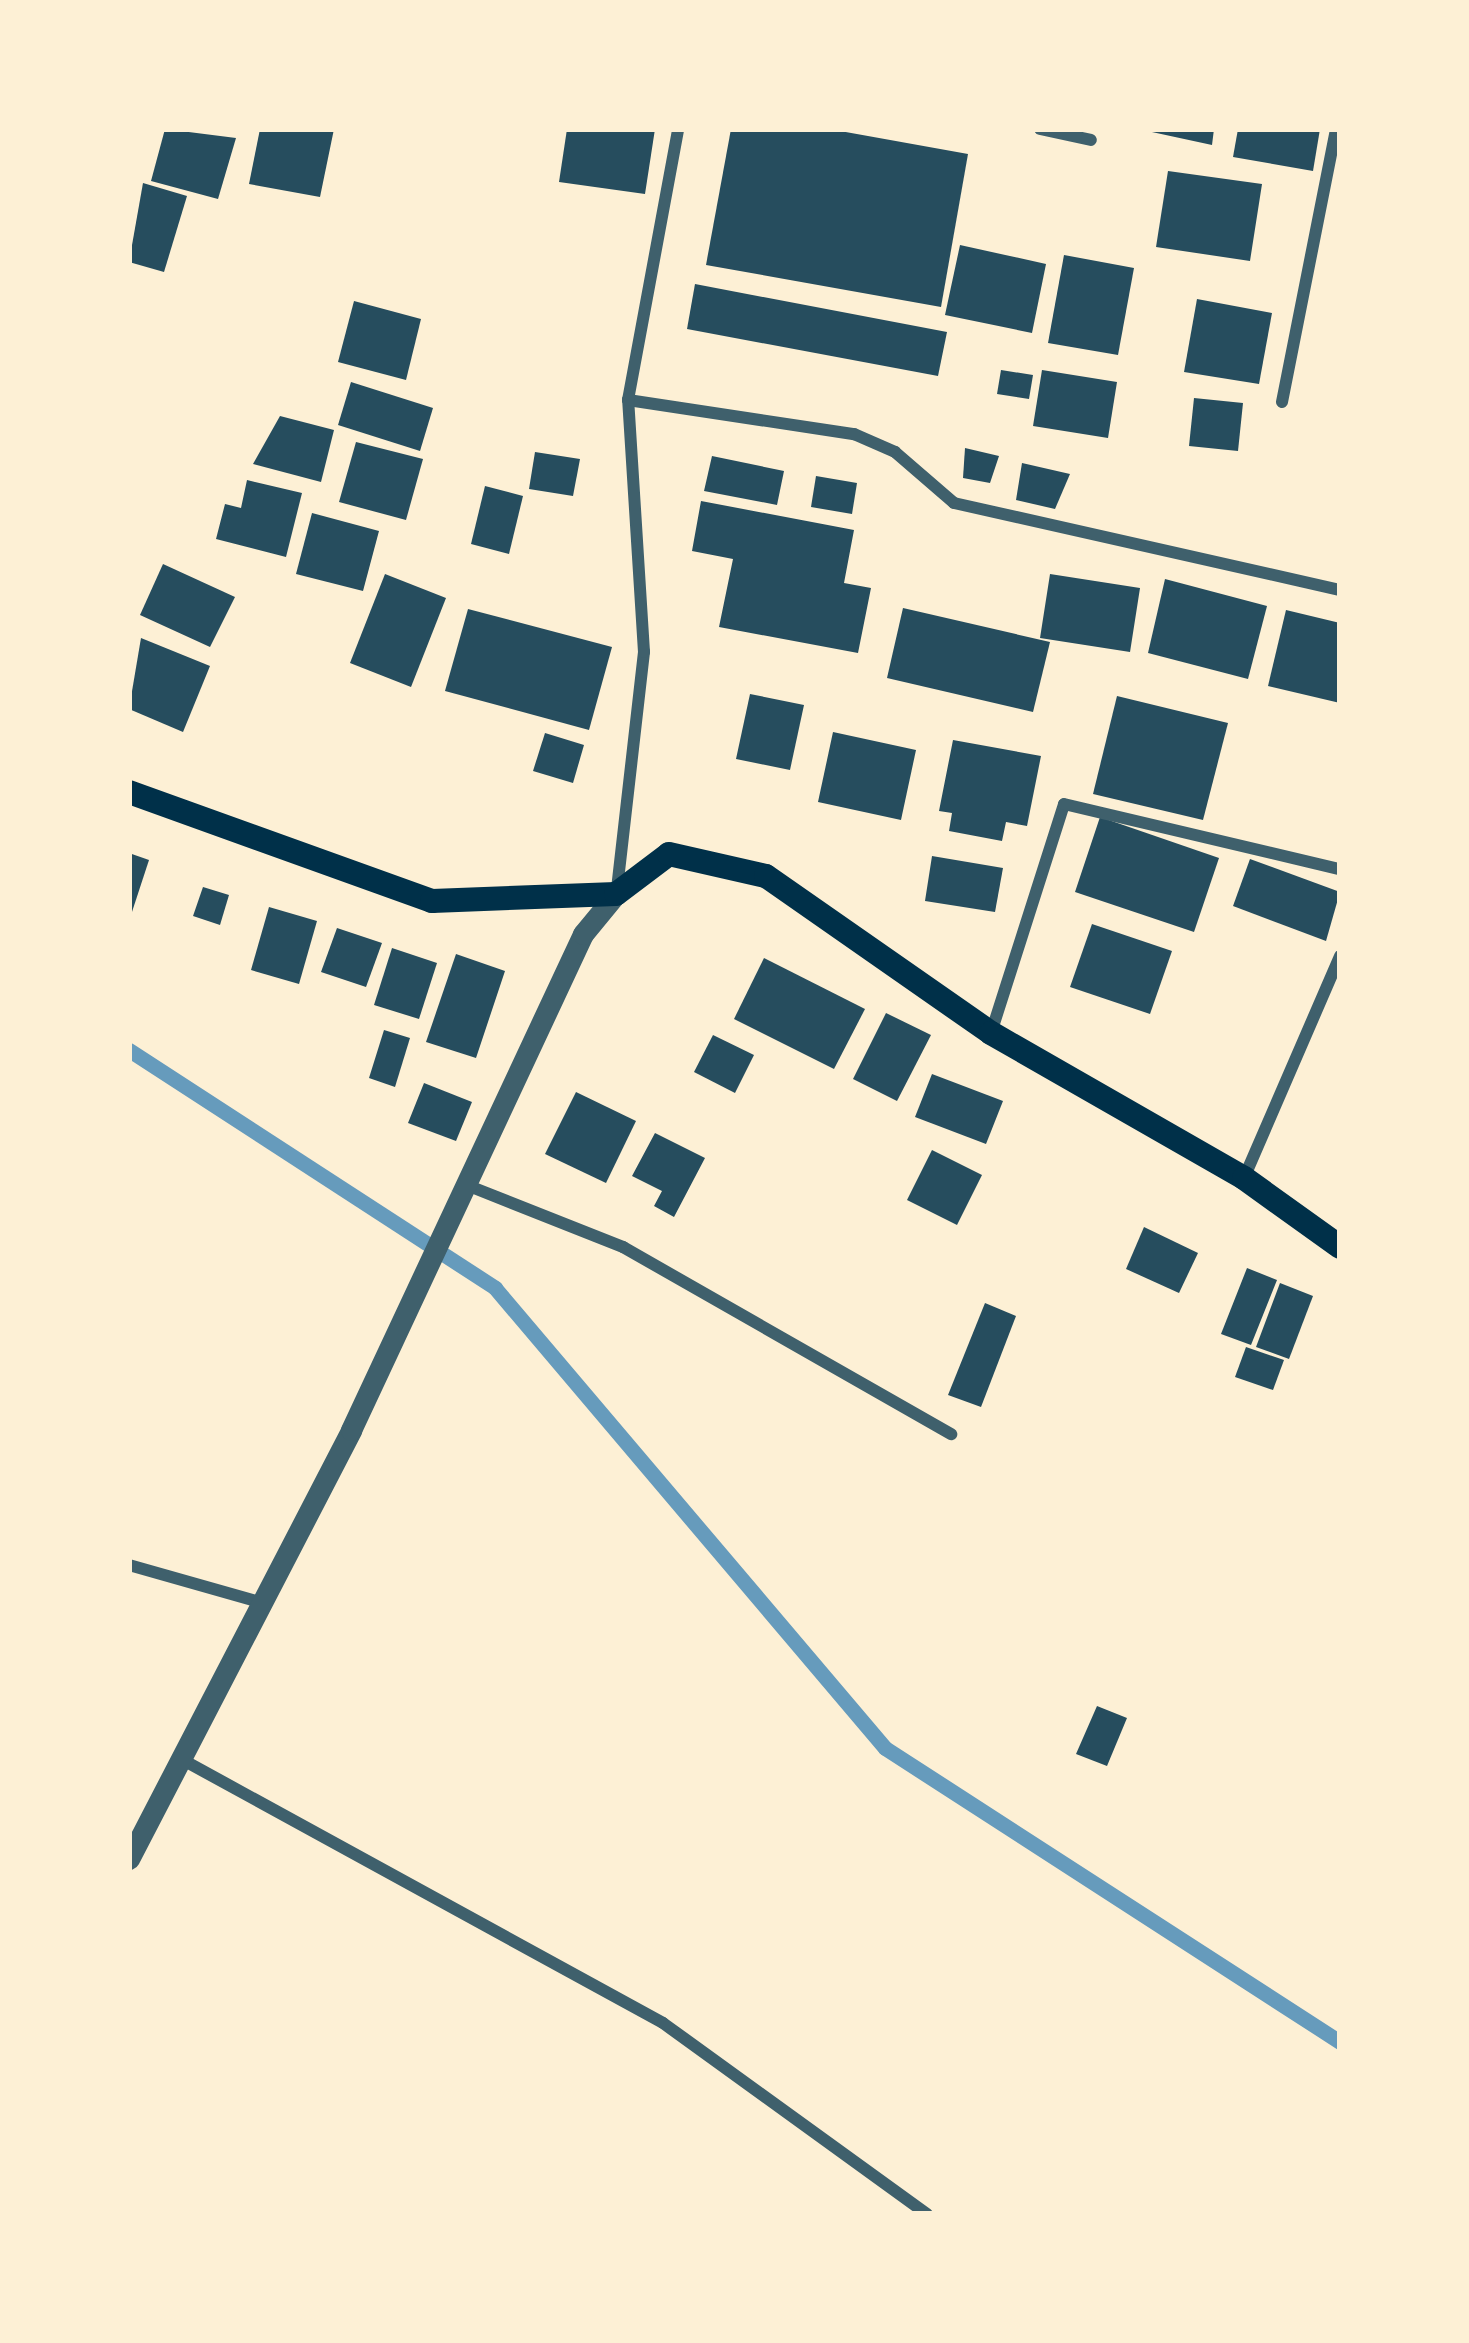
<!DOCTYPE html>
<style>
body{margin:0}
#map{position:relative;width:1469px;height:2343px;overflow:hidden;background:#fdf0d5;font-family:Roboto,sans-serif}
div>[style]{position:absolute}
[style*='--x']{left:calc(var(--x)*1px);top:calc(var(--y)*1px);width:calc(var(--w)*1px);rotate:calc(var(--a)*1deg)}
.stream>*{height:15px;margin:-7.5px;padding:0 7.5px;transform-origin:7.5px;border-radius:7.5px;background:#669bbc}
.building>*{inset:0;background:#264d5e}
.minor>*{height:12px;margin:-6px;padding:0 6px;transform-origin:6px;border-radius:6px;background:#3f606c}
.tertiary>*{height:21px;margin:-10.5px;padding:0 10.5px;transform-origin:10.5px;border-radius:10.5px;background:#3f606c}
.secondary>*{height:24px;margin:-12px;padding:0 12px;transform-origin:12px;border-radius:12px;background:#003049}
span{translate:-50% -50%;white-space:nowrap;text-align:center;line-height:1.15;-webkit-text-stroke:12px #fdf0d5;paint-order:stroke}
.frame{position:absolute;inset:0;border:132px solid #fdf0d5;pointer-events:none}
</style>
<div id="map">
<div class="stream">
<div style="--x:129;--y:1050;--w:437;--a:33"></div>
<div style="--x:495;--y:1288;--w:603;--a:49.71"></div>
<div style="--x:885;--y:1748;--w:542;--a:32.87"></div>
</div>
<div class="building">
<div style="clip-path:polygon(165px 129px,236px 138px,218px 199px,151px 181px)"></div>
<div style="clip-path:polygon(260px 129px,334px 129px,320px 197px,249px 184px)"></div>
<div style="clip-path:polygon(567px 129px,655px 129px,645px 194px,559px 182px)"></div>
<div style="clip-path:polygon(731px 129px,829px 129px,968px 154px,941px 307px,706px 265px)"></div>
<div style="clip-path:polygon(1138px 129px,1214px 129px,1212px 145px)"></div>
<div style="clip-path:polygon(1238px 129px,1320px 129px,1313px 171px,1233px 157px)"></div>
<div style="clip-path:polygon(1168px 171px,1262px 184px,1250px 261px,1156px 247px)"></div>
<div style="clip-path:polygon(143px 183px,187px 196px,164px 272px,129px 262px)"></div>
<div style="clip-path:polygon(960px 245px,1046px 264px,1032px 333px,945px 315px)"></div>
<div style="clip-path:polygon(1064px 255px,1134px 268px,1118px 355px,1048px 343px)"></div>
<div style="clip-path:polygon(695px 284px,947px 332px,938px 376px,687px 329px)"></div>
<div style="clip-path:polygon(1197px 299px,1272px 313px,1259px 384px,1184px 372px)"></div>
<div style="clip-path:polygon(354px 301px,421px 319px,406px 380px,338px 362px)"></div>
<div style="clip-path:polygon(1001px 370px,1033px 375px,1029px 399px,997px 394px)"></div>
<div style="clip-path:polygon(1042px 370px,1117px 382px,1108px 438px,1033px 426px)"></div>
<div style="clip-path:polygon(351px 382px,433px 408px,420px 451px,338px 425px)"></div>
<div style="clip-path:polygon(1194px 398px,1243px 403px,1238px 451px,1189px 446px)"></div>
<div style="clip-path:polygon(280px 416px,334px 430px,321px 482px,253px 464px)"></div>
<div style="clip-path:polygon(356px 442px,423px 459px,406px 520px,339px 502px)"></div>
<div style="clip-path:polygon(965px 448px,999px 456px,990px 483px,963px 478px)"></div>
<div style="clip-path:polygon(535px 452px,580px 459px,573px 496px,529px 489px)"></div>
<div style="clip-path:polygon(712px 456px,784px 471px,777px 505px,704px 491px)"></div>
<div style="clip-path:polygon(1022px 463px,1070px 474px,1055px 509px,1016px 500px)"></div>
<div style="clip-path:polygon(816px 476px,857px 483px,852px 514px,811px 507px)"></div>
<div style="clip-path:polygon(247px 480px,302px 493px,286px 557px,216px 539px,225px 504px,241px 508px)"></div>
<div style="clip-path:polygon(485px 486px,523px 496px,509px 554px,471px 544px)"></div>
<div style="clip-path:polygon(701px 501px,854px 530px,844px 583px,871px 588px,858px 653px,719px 627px,733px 559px,692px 551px)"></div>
<div style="clip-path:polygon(312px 513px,379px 531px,363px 591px,296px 574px)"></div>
<div style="clip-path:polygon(163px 564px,235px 597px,210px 647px,140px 615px)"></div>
<div style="clip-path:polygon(385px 574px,446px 598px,411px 687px,350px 663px)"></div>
<div style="clip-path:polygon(1050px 574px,1140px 588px,1130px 652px,1040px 638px)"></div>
<div style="clip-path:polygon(1165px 579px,1267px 606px,1248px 679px,1148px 653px)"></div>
<div style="clip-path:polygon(903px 608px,1050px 642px,1033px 712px,887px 678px)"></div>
<div style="clip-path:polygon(468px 609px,612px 647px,589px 730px,445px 691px)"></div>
<div style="clip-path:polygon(1286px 610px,1340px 623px,1340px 703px,1268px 686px)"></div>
<div style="clip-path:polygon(141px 638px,210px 666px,183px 732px,129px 709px)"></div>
<div style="clip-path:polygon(750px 694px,804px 705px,790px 770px,736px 759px)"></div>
<div style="clip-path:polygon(1117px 696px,1228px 723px,1203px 820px,1093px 794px)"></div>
<div style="clip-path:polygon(833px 732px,916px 750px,901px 820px,818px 802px)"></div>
<div style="clip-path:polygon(545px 733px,584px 745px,573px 783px,533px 771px)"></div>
<div style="clip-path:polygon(953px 740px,1041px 756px,1027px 826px,1006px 822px,1002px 841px,949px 831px,952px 813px,939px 811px)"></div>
<div style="clip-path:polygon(1100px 817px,1219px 858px,1194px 932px,1075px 892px)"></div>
<div style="clip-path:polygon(129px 853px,149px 860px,130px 918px,129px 918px)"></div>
<div style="clip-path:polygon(932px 856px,1003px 868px,995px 912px,925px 901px)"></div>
<div style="clip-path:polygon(1250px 859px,1340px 892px,1326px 941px,1233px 906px)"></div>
<div style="clip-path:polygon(203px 887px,229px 895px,220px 925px,193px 916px)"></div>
<div style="clip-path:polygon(269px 907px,317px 921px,299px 984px,251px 970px)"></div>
<div style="clip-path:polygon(1092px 924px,1172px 951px,1150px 1014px,1070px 987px)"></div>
<div style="clip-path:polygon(337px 928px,382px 943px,366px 987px,321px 972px)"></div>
<div style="clip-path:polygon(392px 948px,437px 963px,419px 1019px,374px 1005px)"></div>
<div style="clip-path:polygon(456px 954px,505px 971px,476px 1058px,426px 1042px)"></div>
<div style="clip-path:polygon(764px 958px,865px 1009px,834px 1069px,734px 1019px)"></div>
<div style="clip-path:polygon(886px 1013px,931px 1035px,897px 1101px,853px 1079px)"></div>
<div style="clip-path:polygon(384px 1030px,410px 1038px,395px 1087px,369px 1078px)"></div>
<div style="clip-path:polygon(713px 1035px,754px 1055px,735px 1093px,694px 1072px)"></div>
<div style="clip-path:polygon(932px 1074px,1003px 1101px,986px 1144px,915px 1117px)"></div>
<div style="clip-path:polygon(424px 1083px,472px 1102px,456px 1141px,408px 1123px)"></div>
<div style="clip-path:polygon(576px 1092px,636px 1121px,606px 1183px,545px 1154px)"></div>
<div style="clip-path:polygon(655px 1133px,705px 1158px,674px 1217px,654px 1206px,662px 1191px,632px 1176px)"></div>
<div style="clip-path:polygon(932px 1150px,982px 1175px,957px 1225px,907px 1200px)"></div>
<div style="clip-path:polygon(1144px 1227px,1198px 1253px,1179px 1293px,1126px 1269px)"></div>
<div style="clip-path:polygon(1247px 1268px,1277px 1280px,1251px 1345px,1221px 1334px)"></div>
<div style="clip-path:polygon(1280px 1283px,1313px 1296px,1289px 1359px,1256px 1347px)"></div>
<div style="clip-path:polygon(985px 1303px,1016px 1316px,981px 1407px,948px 1395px)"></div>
<div style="clip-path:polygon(1246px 1347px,1284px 1360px,1273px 1390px,1235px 1377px)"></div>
<div style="clip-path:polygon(1097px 1706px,1127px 1718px,1107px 1766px,1076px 1754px)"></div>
</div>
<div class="minor">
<div style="--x:1040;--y:129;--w:52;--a:12.2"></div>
<div style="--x:628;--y:400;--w:229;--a:8.6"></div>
<div style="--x:854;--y:434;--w:45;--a:23.7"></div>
<div style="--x:895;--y:452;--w:78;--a:40.8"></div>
<div style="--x:954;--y:503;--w:396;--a:12.7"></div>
<div style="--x:1282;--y:402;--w:278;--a:-78.8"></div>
<div style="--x:617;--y:889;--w:239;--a:-83.5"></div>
<div style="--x:644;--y:652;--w:253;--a:-93.6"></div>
<div style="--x:628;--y:400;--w:276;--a:-79.5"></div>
<div style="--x:991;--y:1033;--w:240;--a:-72.3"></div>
<div style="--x:1064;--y:804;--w:284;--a:13.3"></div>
<div style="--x:1244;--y:1178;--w:242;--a:-66.6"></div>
<div style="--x:469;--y:1186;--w:166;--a:21.6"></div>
<div style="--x:623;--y:1247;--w:378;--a:29.7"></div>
<div style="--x:129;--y:1565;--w:139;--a:15.8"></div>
<div style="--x:183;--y:1760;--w:547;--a:28.72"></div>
<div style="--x:663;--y:2023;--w:326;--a:35.9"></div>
</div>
<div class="tertiary">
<div style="--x:129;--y:1859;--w:483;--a:-62.6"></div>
<div style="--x:351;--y:1430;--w:548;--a:-64.93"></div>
<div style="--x:583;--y:934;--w:52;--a:-50.5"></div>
</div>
<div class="secondary">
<div style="--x:129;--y:792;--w:322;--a:19.8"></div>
<div style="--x:432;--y:901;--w:184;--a:-2.2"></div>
<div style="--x:616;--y:894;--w:66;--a:-37"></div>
<div style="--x:669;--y:854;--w:99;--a:12.8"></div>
<div style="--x:766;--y:876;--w:274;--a:34.9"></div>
<div style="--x:991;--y:1033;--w:292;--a:29.8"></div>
<div style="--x:1244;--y:1178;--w:118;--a:35.7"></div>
</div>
<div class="frame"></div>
</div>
